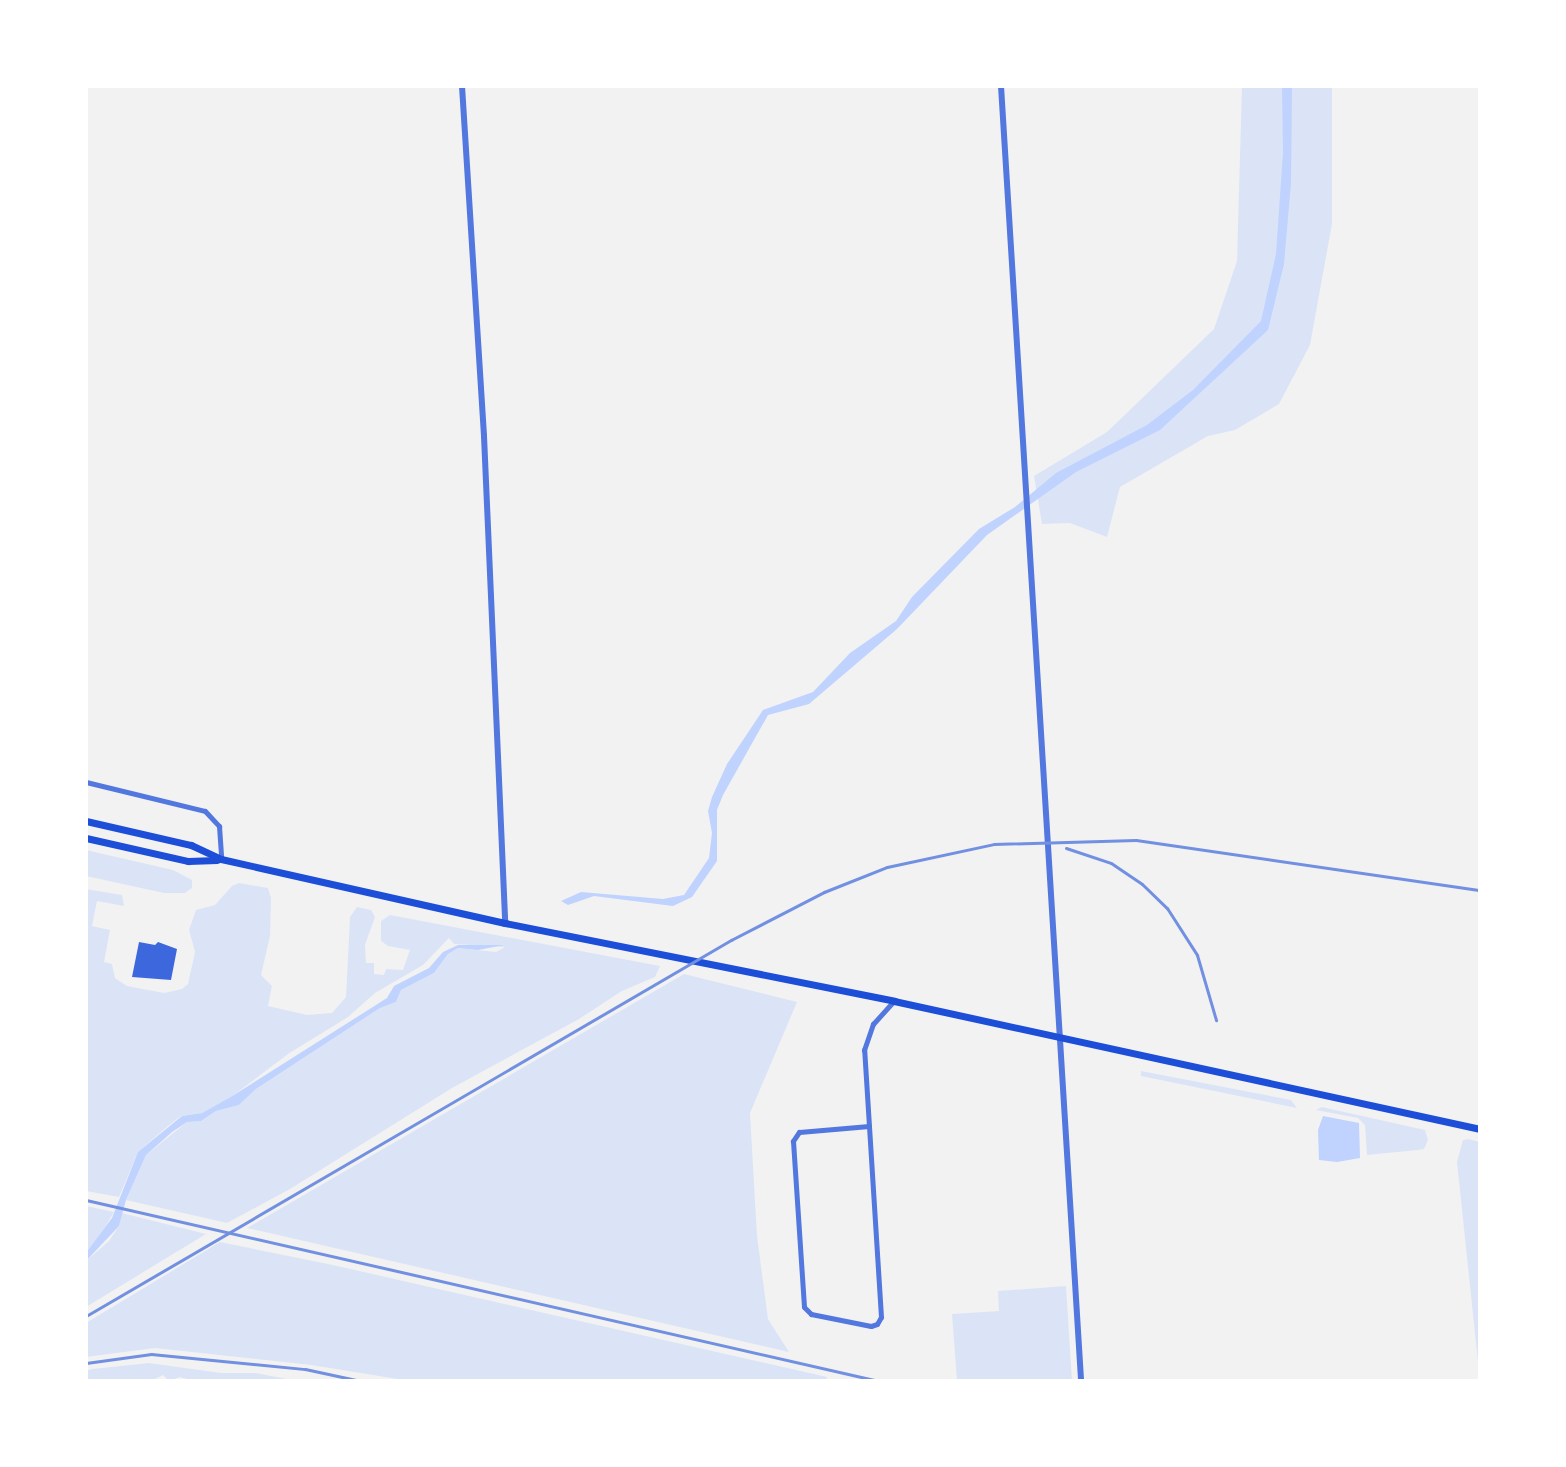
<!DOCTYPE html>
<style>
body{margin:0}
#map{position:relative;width:1566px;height:1467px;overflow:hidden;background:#f2f2f2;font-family:"Titillium Web",sans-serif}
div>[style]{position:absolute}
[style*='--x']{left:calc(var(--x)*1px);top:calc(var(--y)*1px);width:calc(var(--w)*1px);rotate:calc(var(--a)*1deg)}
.green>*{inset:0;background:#dbe4f7}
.water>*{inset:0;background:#bfd3fe}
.building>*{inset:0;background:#3d67dc}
.minor>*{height:5px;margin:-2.5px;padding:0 2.5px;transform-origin:2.5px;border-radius:2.5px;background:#5277de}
.tertiary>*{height:6px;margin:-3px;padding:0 3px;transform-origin:3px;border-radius:3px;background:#5277de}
.secondary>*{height:7px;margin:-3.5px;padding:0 3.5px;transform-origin:3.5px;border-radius:3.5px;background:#1d4ed8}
.rail>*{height:3px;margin:-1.5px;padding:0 1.5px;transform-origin:1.5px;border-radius:1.5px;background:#7290e2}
span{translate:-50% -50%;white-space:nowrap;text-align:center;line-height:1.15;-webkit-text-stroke:7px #fff;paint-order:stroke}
.frame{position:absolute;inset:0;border:88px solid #fff;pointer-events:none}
</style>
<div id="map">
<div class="green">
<div style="clip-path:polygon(1242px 86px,1332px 86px,1332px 224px,1310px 345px,1279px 404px,1235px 430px,1208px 436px,1120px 487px,1107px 537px,1070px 523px,1042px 524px,1034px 476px,1107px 432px,1214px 329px,1237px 261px)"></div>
<div style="clip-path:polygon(86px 850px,173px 870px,192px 880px,192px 888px,185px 893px,164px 893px,86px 876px)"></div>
<div style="clip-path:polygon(239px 883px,268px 888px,271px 898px,270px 936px,261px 975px,272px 986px,268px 1006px,307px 1015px,332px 1013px,346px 997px,350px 917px,357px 907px,371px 910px,375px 917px,365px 945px,366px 963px,374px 963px,374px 974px,384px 975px,386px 969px,403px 970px,410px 950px,388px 946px,381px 941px,381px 921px,390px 915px,660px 966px,655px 977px,622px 991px,579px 1019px,452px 1088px,290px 1189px,227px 1223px,126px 1200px,146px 1155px,187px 1122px,201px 1121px,216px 1111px,239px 1105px,256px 1089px,380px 1008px,396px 1002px,401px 990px,434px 973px,448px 954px,458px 948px,496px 952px,505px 947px,454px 944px,449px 938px,423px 965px,375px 993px,348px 1017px,288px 1054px,234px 1095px,202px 1113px,181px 1116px,168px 1126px,138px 1152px,119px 1197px,86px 1191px,86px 889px,122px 895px,124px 906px,97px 901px,92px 926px,110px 930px,104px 962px,112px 964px,115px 978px,127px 986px,164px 993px,182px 989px,188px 984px,195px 952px,189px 930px,196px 910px,215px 905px,232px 886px)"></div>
<div style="clip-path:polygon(684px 974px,797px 1002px,750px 1113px,757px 1236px,768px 1319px,789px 1352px,247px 1228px)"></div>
<div style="clip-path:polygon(1141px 1071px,1291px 1100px,1297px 1108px,1141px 1076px)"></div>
<div style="clip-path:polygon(1322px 1107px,1425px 1130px,1428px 1140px,1424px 1149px,1418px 1150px,1367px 1155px,1365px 1125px,1358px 1118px,1316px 1110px)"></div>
<div style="clip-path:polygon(1468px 1139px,1480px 1142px,1480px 1381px,1457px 1162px,1463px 1140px)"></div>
<div style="clip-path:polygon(86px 1206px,114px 1212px,94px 1247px,86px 1253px)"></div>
<div style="clip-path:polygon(122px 1213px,206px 1234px,86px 1307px,86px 1261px,109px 1241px,119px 1226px)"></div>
<div style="clip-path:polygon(220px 1242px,333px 1265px,827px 1377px,826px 1381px,410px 1381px,311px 1365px,155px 1348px,86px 1357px,86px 1323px)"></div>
<div style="clip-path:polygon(1066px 1286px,1072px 1381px,957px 1381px,952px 1314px,999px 1311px,998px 1291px)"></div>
<div style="clip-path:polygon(149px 1363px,221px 1373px,256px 1373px,297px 1381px,194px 1381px,180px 1377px,169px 1381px,163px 1375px,151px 1381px,86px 1381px,86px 1371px,92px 1369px)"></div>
</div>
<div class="water">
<div style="clip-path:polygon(1282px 86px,1292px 86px,1291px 183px,1284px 264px,1268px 330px,1160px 430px,1076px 472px,987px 535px,897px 629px,809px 704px,768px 715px,723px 795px,717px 810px,717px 861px,692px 897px,673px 906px,594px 896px,568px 905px,561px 901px,581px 892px,663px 899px,684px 895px,709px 858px,712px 833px,708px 811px,712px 797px,727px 764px,763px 710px,813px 692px,850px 653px,896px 621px,912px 597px,979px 529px,1015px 507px,1056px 473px,1147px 425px,1193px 390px,1261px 321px,1276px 254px,1283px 152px)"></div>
<div style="clip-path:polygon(458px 945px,504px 945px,478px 950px,458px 948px,448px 954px,434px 973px,401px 990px,396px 1002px,380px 1008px,256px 1089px,239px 1105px,216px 1111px,201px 1121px,187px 1122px,172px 1132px,146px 1155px,126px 1200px,119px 1226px,86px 1261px,86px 1253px,112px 1218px,138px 1152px,182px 1116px,202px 1113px,234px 1095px,387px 998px,394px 986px,429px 968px,443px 952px)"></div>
<div style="clip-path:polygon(1323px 1116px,1359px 1123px,1360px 1158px,1337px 1162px,1319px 1160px,1318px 1130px)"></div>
</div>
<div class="building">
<div style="clip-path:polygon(139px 942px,155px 945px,158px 942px,177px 949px,171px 980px,132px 977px)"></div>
</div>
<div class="minor">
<div style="--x:86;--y:782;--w:122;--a:13.7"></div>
<div style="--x:205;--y:811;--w:21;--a:47"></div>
<div style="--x:219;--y:826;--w:32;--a:86"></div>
<div style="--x:869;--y:1126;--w:70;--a:175.1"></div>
<div style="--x:799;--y:1132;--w:11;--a:124"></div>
<div style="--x:793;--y:1141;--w:166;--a:86.2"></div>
<div style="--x:804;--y:1307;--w:10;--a:45"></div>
<div style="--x:811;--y:1314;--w:61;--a:11.3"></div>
<div style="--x:871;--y:1326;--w:6;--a:-18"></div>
<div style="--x:877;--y:1324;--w:8;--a:-60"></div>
<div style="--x:881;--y:1317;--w:268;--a:-93.6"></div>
<div style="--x:864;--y:1050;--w:28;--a:-71"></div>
<div style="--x:873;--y:1024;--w:31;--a:-48"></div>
</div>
<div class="tertiary">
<div style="--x:462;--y:86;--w:351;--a:86.4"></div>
<div style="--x:484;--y:436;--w:487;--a:87.5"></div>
<div style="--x:1001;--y:86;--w:1297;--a:86.46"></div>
</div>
<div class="secondary">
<div style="--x:86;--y:821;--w:108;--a:12.9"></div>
<div style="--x:191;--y:845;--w:33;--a:25"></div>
<div style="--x:221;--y:859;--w:291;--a:12.7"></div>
<div style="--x:505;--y:923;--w:397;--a:11.3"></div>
<div style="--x:894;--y:1001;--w:600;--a:12.32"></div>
<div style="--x:86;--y:838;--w:105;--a:12.7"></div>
<div style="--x:188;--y:861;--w:29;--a:-2"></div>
</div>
<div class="rail">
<div style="--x:1066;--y:848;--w:47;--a:18.4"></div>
<div style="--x:1111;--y:863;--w:37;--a:34"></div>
<div style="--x:1142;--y:884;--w:35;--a:44"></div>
<div style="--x:1167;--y:908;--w:56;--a:57.4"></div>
<div style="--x:1197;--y:955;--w:68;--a:73.7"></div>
<div style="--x:86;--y:1200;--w:813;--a:12.86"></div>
<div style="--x:86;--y:1316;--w:747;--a:-30.24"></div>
<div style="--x:731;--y:940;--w:105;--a:-27.3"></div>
<div style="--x:824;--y:892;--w:68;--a:-21.6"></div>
<div style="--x:887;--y:867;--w:109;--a:-12.1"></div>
<div style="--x:994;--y:844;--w:142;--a:-1.6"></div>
<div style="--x:1136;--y:840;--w:348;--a:8.3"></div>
<div style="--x:86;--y:1363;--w:66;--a:-7.9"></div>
<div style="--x:151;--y:1354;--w:155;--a:5.6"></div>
<div style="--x:305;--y:1369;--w:57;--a:12.1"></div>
</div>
<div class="frame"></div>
</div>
